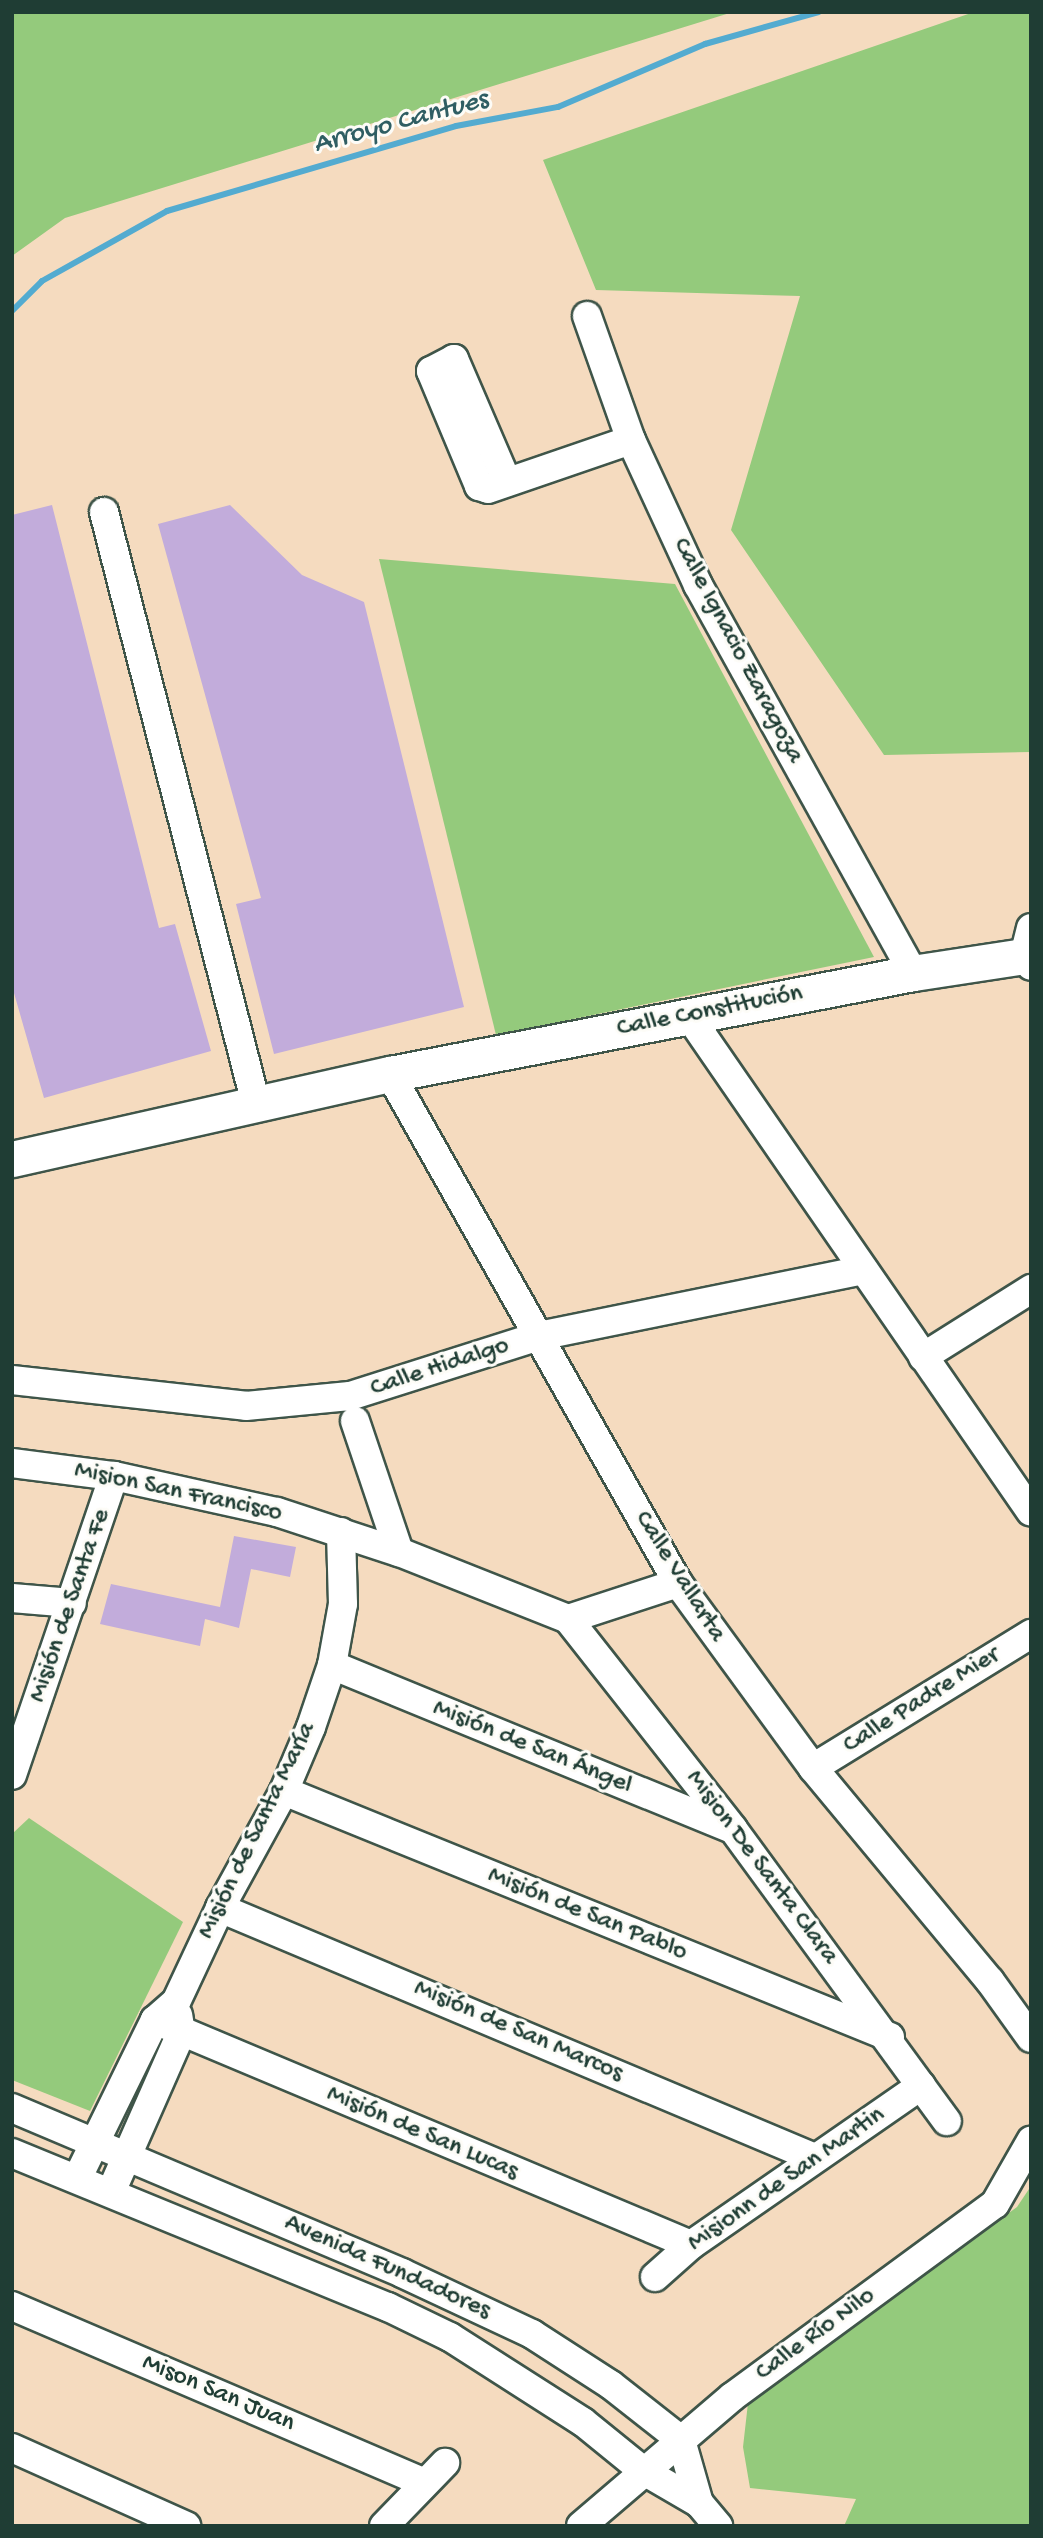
<!DOCTYPE html>
<meta charset="utf-8">
<style>
body{margin:0}
#map{position:relative;width:1043px;height:2538px;overflow:hidden;background:#f5dbbf;font-family:"Gochi Hand",sans-serif}
div>[style]{position:absolute}
[style*='--x']{left:calc(var(--x)*1px);top:calc(var(--y)*1px);width:calc(var(--w)*1px);rotate:calc(var(--a)*1deg)}
.green>*{inset:0;background:#94ca7c}
.stream>*{height:6px;margin:-3px;padding:0 3px;transform-origin:3px;border-radius:3px;background:#53abd0}
.building>*{inset:0;background:#c2acdb}
.roads{filter:drop-shadow(2px 0 #3f5549) drop-shadow(-2px 0 #3f5549) drop-shadow(0 2px #3f5549) drop-shadow(0 -2px #3f5549)}
.minor>*{height:28px;margin:-14px;padding:0 14px;transform-origin:14px;border-radius:14px;background:#fff}
.major>*{height:35px;margin:-17.5px;padding:0 17.5px;transform-origin:17.5px;border-radius:17.5px;background:#fff}
span{translate:-50% -50%;white-space:nowrap;text-align:center;line-height:1.15;-webkit-text-stroke:6px #fdfcf7;paint-order:stroke}
.street-label{font-size:26px;color:#1f3d34}
.water-label{font-size:28px;color:#2f5e63;font-style:italic}
.frame{position:absolute;inset:0;border:14px solid #1f3d34;pointer-events:none}
</style>
<div id="map">
<div class="green">
<div style="clip-path:polygon(12px 12px,733px 12px,65px 218px,12px 256px)"></div>
<div style="clip-path:polygon(974px 12px,1031px 12px,1031px 752px,884px 755px,731px 530px,800px 296px,596px 290px,543px 160px)"></div>
<div style="clip-path:polygon(379px 559px,675px 584px,874px 957px,496px 1035px)"></div>
<div style="clip-path:polygon(29px 1818px,183px 1922px,90px 2111px,12px 2080px,12px 1834px)"></div>
<div style="clip-path:polygon(1031px 2186px,1031px 2526px,844px 2526px,856px 2499px,750px 2488px,743px 2447px,748px 2403px,1017px 2207px)"></div>
</div>
<div class="stream">
<div style="--x:12;--y:311;--w:42;--a:-45"></div>
<div style="--x:42;--y:281;--w:143;--a:-29.2"></div>
<div style="--x:167;--y:211;--w:301;--a:-16.4"></div>
<div style="--x:456;--y:126;--w:104;--a:-10.6"></div>
<div style="--x:558;--y:107;--w:160;--a:-23.2"></div>
<div style="--x:705;--y:44;--w:118;--a:-15.7"></div>
</div>
<div class="building">
<div style="clip-path:polygon(52px 505px,159px 928px,175px 924px,211px 1051px,44px 1098px,12px 986px,12px 515px)"></div>
<div style="clip-path:polygon(230px 505px,302px 575px,364px 602px,464px 1007px,274px 1054px,236px 904px,261px 898px,158px 524px)"></div>
<div style="clip-path:polygon(234px 1536px,296px 1547px,290px 1577px,251px 1569px,239px 1628px,205px 1619px,200px 1646px,100px 1624px,111px 1584px,220px 1607px)"></div>
</div>
<div class="roads">
<div class="minor">
<div style="--x:587;--y:316;--w:132;--a:70.5"></div>
<div style="--x:631;--y:440;--w:160;--a:65.2"></div>
<div style="--x:698;--y:585;--w:444;--a:61"></div>
<div style="--x:507;--y:482;--w:134;--a:-113.3"></div>
<div style="--x:454;--y:359;--w:26;--a:152"></div>
<div style="--x:431;--y:371;--w:125;--a:67.3"></div>
<div style="--x:479;--y:486;--w:9;--a:18"></div>
<div style="--x:488;--y:489;--w:151;--a:-18.9"></div>
<div style="--x:104;--y:512;--w:611;--a:75.6"></div>
<div style="--x:1031;--y:928;--w:29;--a:104"></div>
<div style="--x:1024;--y:956;--w:12;--a:55"></div>
<div style="--x:689;--y:1016;--w:602;--a:55.41"></div>
<div style="--x:390;--y:1074;--w:585;--a:60.5"></div>
<div style="--x:678;--y:1583;--w:229;--a:53.9"></div>
<div style="--x:813;--y:1768;--w:277;--a:50.3"></div>
<div style="--x:990;--y:1981;--w:70;--a:54.3"></div>
<div style="--x:923;--y:1357;--w:128;--a:-32.2"></div>
<div style="--x:12;--y:1380;--w:235;--a:6.3"></div>
<div style="--x:246;--y:1406;--w:104;--a:-5.5"></div>
<div style="--x:350;--y:1396;--w:198;--a:-17.6"></div>
<div style="--x:539;--y:1336;--w:331;--a:-11.5"></div>
<div style="--x:355;--y:1421;--w:138;--a:71.4"></div>
<div style="--x:12;--y:1463;--w:103;--a:7.3"></div>
<div style="--x:114;--y:1476;--w:167;--a:12.5"></div>
<div style="--x:277;--y:1512;--w:128;--a:18.2"></div>
<div style="--x:399;--y:1552;--w:182;--a:21.6"></div>
<div style="--x:12;--y:1598;--w:60;--a:4.8"></div>
<div style="--x:568;--y:1619;--w:267;--a:51.8"></div>
<div style="--x:733;--y:1829;--w:362;--a:53.8"></div>
<div style="--x:568;--y:1619;--w:116;--a:-18.1"></div>
<div style="--x:332;--y:1665;--w:430;--a:22.3"></div>
<div style="--x:813;--y:1768;--w:256;--a:-31.6"></div>
<div style="--x:12;--y:1775;--w:316;--a:-71.2"></div>
<div style="--x:284;--y:1791;--w:654;--a:22.09"></div>
<div style="--x:220;--y:1908;--w:645;--a:22.79"></div>
<div style="--x:155;--y:2020;--w:581;--a:22.77"></div>
<div style="--x:12;--y:2108;--w:423;--a:22.9"></div>
<div style="--x:402;--y:2273;--w:144;--a:25.1"></div>
<div style="--x:532;--y:2334;--w:94;--a:32.8"></div>
<div style="--x:611;--y:2385;--w:89;--a:38.2"></div>
<div style="--x:681;--y:2440;--w:66;--a:74.1"></div>
<div style="--x:12;--y:2153;--w:406;--a:22.3"></div>
<div style="--x:388;--y:2307;--w:69;--a:25.8"></div>
<div style="--x:450;--y:2337;--w:158;--a:32.6"></div>
<div style="--x:583;--y:2422;--w:76;--a:39.1"></div>
<div style="--x:642;--y:2470;--w:66;--a:30.1"></div>
<div style="--x:699;--y:2503;--w:30;--a:50"></div>
<div style="--x:77;--y:2179;--w:177;--a:-63.9"></div>
<div style="--x:155;--y:2020;--w:28;--a:-41"></div>
<div style="--x:176;--y:2002;--w:104;--a:-64.9"></div>
<div style="--x:220;--y:1908;--w:133;--a:-61.3"></div>
<div style="--x:284;--y:1791;--w:69;--a:-67.1"></div>
<div style="--x:311;--y:1727;--w:65;--a:-71.3"></div>
<div style="--x:332;--y:1665;--w:62;--a:-79.8"></div>
<div style="--x:343;--y:1604;--w:72;--a:-91.6"></div>
<div style="--x:111;--y:2192;--w:174;--a:-66.2"></div>
<div style="--x:181;--y:2033;--w:18;--a:-99"></div>
<div style="--x:655;--y:2277;--w:48;--a:-41.6"></div>
<div style="--x:691;--y:2245;--w:280;--a:-34.7"></div>
<div style="--x:12;--y:2306;--w:447;--a:23.2"></div>
<div style="--x:12;--y:2448;--w:191;--a:24.1"></div>
<div style="--x:384;--y:2526;--w:88;--a:-45.9"></div>
<div style="--x:581;--y:2526;--w:199;--a:-40.5"></div>
<div style="--x:732;--y:2397;--w:326;--a:-36.3"></div>
<div style="--x:995;--y:2204;--w:73;--a:-60.3"></div>
</div>
<div class="major">
<div style="--x:12;--y:1159;--w:387;--a:-12.7"></div>
<div style="--x:390;--y:1074;--w:533;--a:-10.93"></div>
<div style="--x:913;--y:973;--w:119;--a:-8.7"></div>
</div>
</div>
<div class="street-label">
<span style="left:737px;top:651px;rotate:62deg">Calle Ignacio Zaragoza</span>
<span style="left:710px;top:1012px;rotate:-11deg">Calle Constitución</span>
<span style="left:440px;top:1368px;rotate:-18deg">Calle Hidalgo</span>
<span style="left:178px;top:1493px;rotate:12deg">Mision San Francisco</span>
<span style="left:679px;top:1577px;rotate:58deg">Calle Vallarta</span>
<span style="left:71px;top:1606px;rotate:-71deg">Misión de Santa Fe</span>
<span style="left:922px;top:1701px;rotate:-32deg">Calle Padre Mier</span>
<span style="left:532px;top:1748px;rotate:22deg">Misión de San Ángel</span>
<span style="left:258px;top:1831px;rotate:-64deg">Misión de Santa María</span>
<span style="left:761px;top:1868px;rotate:53deg">Mision De Santa Clara</span>
<span style="left:587px;top:1915px;rotate:22deg">Misión de San Pablo</span>
<span style="left:518px;top:2032px;rotate:23deg">Misión de San Marcos</span>
<span style="left:422px;top:2134px;rotate:23deg">Misión de San Lucas</span>
<span style="left:787px;top:2180px;rotate:-35deg">Misionn de San Martin</span>
<span style="left:387px;top:2268px;rotate:24deg">Avenida Fundadores</span>
<span style="left:816px;top:2335px;rotate:-36deg">Calle Río Nilo</span>
<span style="left:218px;top:2394px;rotate:23deg">Mison San Juan</span>
</div>
<div class="water-label">
<span style="left:401px;top:123px;rotate:-15deg">Arroyo Cantues</span>
</div>
<div class="frame"></div>
</div>
